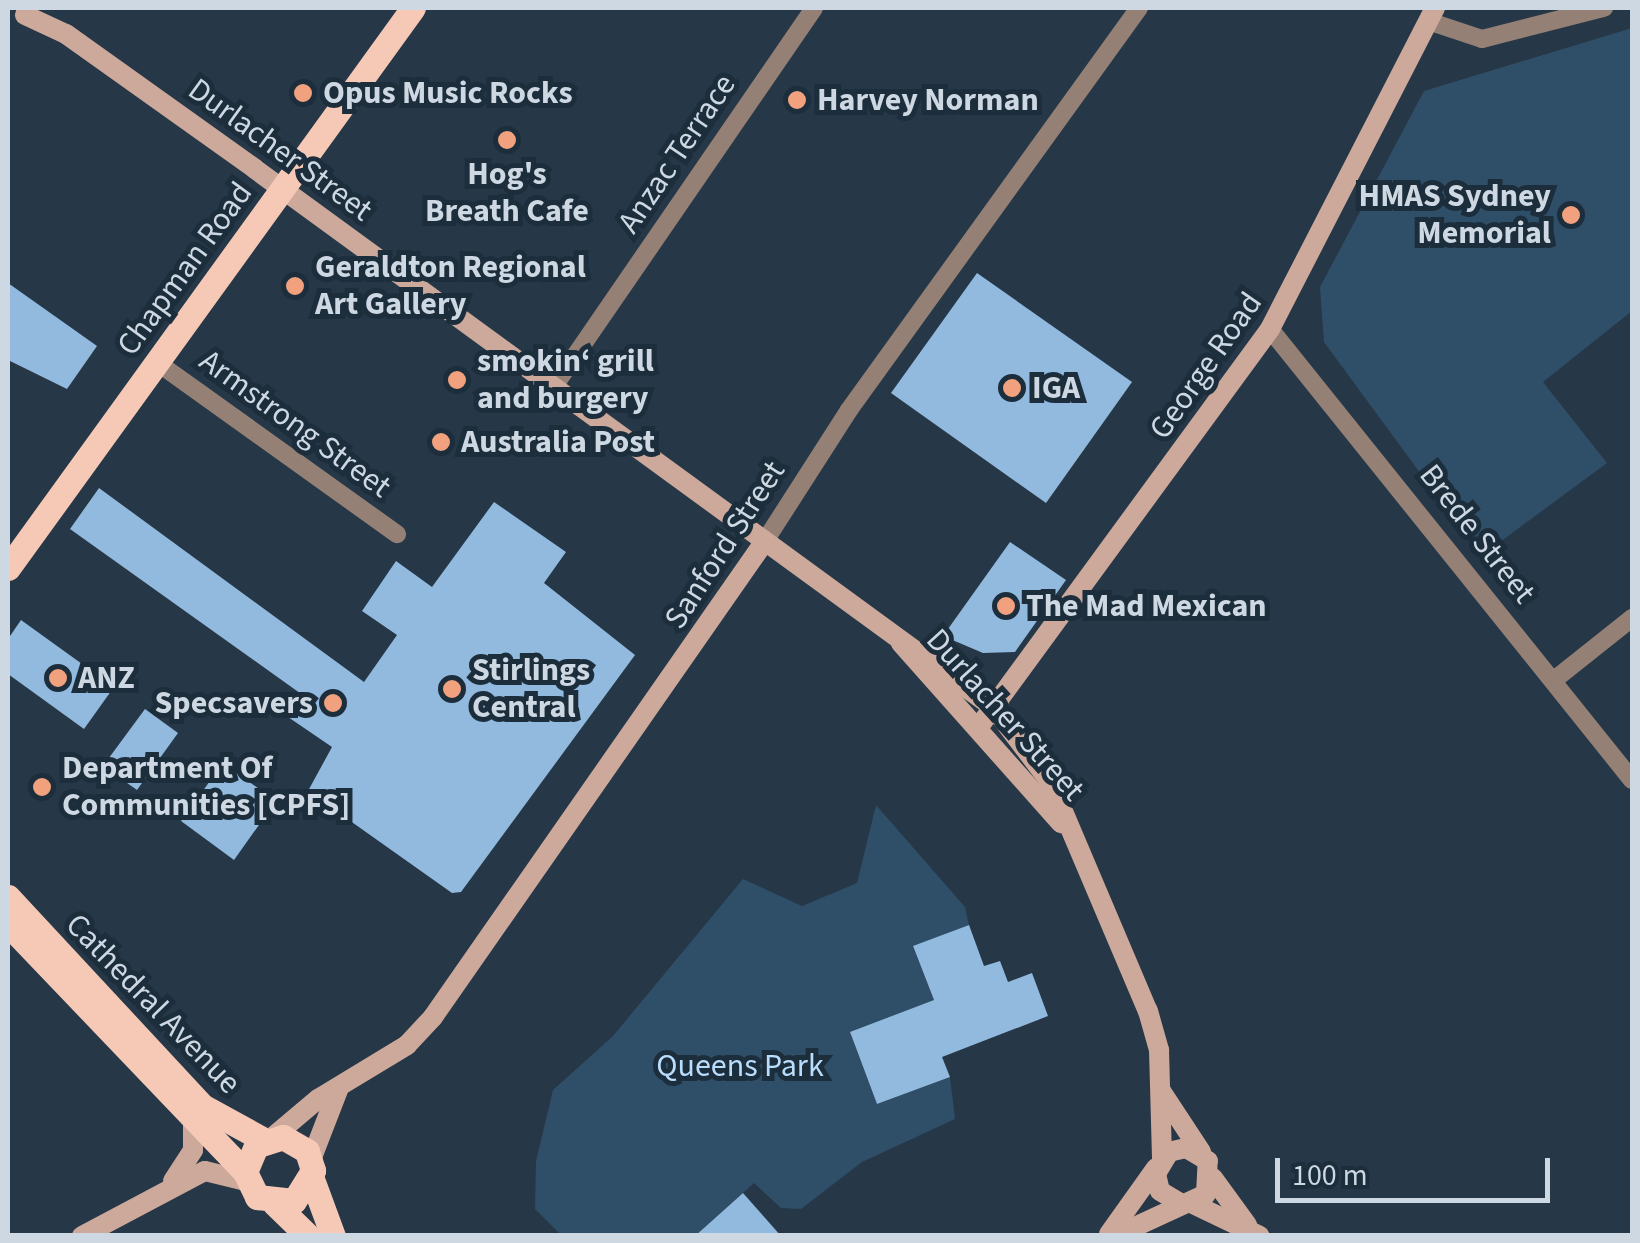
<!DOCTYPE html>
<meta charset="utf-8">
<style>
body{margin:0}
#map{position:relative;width:1640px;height:1243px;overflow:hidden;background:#263747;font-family:"Source Sans 3",sans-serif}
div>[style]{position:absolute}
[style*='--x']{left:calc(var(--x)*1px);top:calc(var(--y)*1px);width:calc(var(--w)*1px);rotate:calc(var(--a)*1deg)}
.green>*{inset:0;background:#2f4e68}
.building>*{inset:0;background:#92bade}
.street>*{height:18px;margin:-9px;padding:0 9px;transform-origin:9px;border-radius:9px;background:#958076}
.secondary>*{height:20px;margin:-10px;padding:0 10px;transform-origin:10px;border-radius:10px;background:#cca99a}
.primary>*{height:25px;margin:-12.5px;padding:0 12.5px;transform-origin:12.5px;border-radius:12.5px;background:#f6c9b6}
.dots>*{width:28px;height:28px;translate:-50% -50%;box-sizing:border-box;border:5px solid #1c2d3c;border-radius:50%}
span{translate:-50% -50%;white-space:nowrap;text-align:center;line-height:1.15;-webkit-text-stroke:10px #1c2d3c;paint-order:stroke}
.poi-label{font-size:32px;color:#cdd8e2;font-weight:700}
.left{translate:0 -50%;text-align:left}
.right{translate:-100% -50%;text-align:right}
.street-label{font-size:32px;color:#cdd8e2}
.park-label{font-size:32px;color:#b9ddfc}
.frame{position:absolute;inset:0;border:10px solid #cdd8e2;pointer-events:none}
.scale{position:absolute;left:1275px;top:1158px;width:275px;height:45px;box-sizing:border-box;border:5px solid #cdd8e2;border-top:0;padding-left:12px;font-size:30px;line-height:35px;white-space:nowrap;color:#cdd8e2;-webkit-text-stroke:8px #1c2d3c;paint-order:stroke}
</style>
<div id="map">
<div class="green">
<div style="clip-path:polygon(1632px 28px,1632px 311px,1543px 382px,1607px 463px,1481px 556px,1324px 342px,1320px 287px,1424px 91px)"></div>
<div style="clip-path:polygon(876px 805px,965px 907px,969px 925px,913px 947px,934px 1000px,850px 1033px,877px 1104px,950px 1077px,955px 1119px,862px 1162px,801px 1209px,781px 1208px,754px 1183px,696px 1235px,561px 1235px,535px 1209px,536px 1161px,553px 1090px,613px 1036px,743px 879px,802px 906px,857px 883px)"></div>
</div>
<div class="building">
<div style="clip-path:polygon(977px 273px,1132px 382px,1046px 503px,891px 393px)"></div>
<div style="clip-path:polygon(8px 283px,97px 346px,67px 389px,8px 360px)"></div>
<div style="clip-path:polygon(99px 488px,364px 682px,397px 635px,362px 611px,396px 561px,432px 587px,494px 502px,566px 552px,544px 583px,635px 655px,461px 892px,452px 893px,308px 791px,332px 747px,288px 717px,304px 696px,70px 529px)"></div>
<div style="clip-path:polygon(1010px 542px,1066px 580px,1015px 652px,983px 653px,943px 636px)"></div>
<div style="clip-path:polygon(21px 620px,114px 687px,84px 729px,8px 674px,8px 639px)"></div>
<div style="clip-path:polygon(145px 709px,178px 733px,137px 790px,103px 766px)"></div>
<div style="clip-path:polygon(223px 763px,276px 801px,234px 860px,181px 821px)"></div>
<div style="clip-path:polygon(969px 925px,984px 966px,1000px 961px,1008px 982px,1032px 973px,1048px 1016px,942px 1057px,950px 1077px,877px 1104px,850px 1032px,934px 1000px,913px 946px)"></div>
<div style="clip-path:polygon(743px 1193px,781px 1236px,695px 1236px)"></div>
</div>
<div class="street">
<div style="--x:1428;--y:21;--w:57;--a:18.4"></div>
<div style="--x:1482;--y:39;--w:126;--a:-14.3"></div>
<div style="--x:1270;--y:329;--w:578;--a:51.25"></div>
<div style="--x:158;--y:363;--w:294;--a:35.6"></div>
<div style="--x:555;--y:385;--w:457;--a:-55.5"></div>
<div style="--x:765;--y:541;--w:156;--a:-57.3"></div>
<div style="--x:849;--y:410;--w:496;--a:-54.2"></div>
<div style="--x:1554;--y:680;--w:100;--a:-38.5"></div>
</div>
<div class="secondary">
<div style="--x:25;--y:15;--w:45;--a:24.9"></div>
<div style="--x:66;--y:34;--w:232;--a:35.5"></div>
<div style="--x:255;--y:169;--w:915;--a:36.11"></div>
<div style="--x:994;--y:708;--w:94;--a:52.8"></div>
<div style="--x:1051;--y:783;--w:248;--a:67"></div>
<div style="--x:1148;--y:1011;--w:41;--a:74.2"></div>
<div style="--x:1159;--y:1050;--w:108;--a:88.4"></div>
<div style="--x:901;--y:643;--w:241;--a:48.4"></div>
<div style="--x:978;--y:728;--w:494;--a:-53.8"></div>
<div style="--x:1270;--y:329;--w:361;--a:-62.8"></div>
<div style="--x:1161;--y:1091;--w:73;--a:56.7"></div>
<div style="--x:273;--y:1137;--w:59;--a:-40.2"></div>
<div style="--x:318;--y:1099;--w:104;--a:-31.2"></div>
<div style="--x:407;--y:1045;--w:38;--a:-47"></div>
<div style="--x:433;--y:1017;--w:580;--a:-55.11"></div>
<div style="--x:311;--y:1160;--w:75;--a:-68.9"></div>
<div style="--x:1213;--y:1178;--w:58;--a:54.1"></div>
<div style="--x:173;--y:1181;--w:37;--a:-57"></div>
<div style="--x:193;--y:1150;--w:26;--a:-90"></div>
<div style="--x:1191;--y:1203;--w:76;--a:25.6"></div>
<div style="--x:1109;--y:1234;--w:81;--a:-54.5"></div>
<div style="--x:82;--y:1236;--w:139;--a:-27.9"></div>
<div style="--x:205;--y:1171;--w:42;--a:13.7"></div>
<div style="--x:1115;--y:1236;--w:100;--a:-24.8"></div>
<div style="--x:1206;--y:1194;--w:33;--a:-87"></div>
<div style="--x:1208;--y:1161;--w:26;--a:-149"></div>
<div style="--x:1186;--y:1148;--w:17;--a:167"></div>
<div style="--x:1169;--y:1152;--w:26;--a:121"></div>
<div style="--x:1156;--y:1174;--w:17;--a:77"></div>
<div style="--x:1160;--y:1191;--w:26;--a:31"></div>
</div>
<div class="primary">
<div style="--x:8;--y:568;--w:691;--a:-54.13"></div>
<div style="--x:8;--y:897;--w:285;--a:47.1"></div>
<div style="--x:202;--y:1106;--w:71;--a:28.7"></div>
<div style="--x:8;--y:924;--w:343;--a:46.3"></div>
<div style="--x:245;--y:1172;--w:28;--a:64"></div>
<div style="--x:257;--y:1197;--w:37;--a:6"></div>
<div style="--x:294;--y:1201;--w:36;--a:-58"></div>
<div style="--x:313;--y:1170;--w:20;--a:-108"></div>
<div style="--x:307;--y:1151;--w:28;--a:-150"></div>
<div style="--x:283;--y:1137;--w:28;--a:162"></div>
<div style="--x:256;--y:1146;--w:28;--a:113"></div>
<div style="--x:312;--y:1179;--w:61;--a:69.8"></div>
<div style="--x:275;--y:1204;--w:46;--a:44.1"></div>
</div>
<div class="dots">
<div style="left:303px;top:93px;background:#f1a17d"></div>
<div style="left:797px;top:100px;background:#f1a17d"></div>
<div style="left:507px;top:140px;background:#f1a17d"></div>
<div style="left:1571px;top:215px;background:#f1a17d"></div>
<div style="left:295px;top:286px;background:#f1a17d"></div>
<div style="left:457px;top:380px;background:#f1a17d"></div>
<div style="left:1012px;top:388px;background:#f1a17d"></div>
<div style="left:441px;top:442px;background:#f1a17d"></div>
<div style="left:1006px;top:606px;background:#f1a17d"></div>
<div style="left:58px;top:678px;background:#f1a17d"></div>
<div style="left:452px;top:689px;background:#f1a17d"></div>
<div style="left:333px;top:703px;background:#f1a17d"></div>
<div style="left:42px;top:787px;background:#f1a17d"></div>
</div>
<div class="poi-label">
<span class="left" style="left:323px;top:93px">Opus Music Rocks</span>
<span class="left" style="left:817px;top:100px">Harvey Norman</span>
<span style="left:507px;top:193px">Hog's<br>Breath Cafe</span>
<span class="right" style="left:1551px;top:215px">HMAS Sydney<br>Memorial</span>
<span class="left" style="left:315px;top:286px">Geraldton Regional<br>Art Gallery</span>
<span class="left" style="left:477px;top:380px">smokin‘ grill<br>and burgery</span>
<span class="left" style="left:1032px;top:388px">IGA</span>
<span class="left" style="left:461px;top:442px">Australia Post</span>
<span class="left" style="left:1026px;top:606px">The Mad Mexican</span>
<span class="left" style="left:472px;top:689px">Stirlings<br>Central</span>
<span class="left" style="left:78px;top:678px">ANZ</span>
<span class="right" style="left:313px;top:703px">Specsavers</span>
<span class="left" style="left:62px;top:787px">Department Of<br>Communities [CPFS]</span>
</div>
<div class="street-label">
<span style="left:280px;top:150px;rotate:36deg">Durlacher Street</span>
<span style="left:677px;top:154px;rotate:-56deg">Anzac Terrace</span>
<span style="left:185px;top:269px;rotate:-54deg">Chapman Road</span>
<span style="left:1206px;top:366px;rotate:-55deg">George Road</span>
<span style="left:295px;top:424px;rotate:36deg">Armstrong Street</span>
<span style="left:1477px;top:534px;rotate:52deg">Brede Street</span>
<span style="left:725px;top:545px;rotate:-57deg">Sanford Street</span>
<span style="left:1005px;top:715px;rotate:48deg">Durlacher Street</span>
<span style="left:153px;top:1004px;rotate:46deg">Cathedral Avenue</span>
</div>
<div class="park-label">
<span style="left:740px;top:1066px">Queens Park</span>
</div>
<div class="frame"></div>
<div class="scale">100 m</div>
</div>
